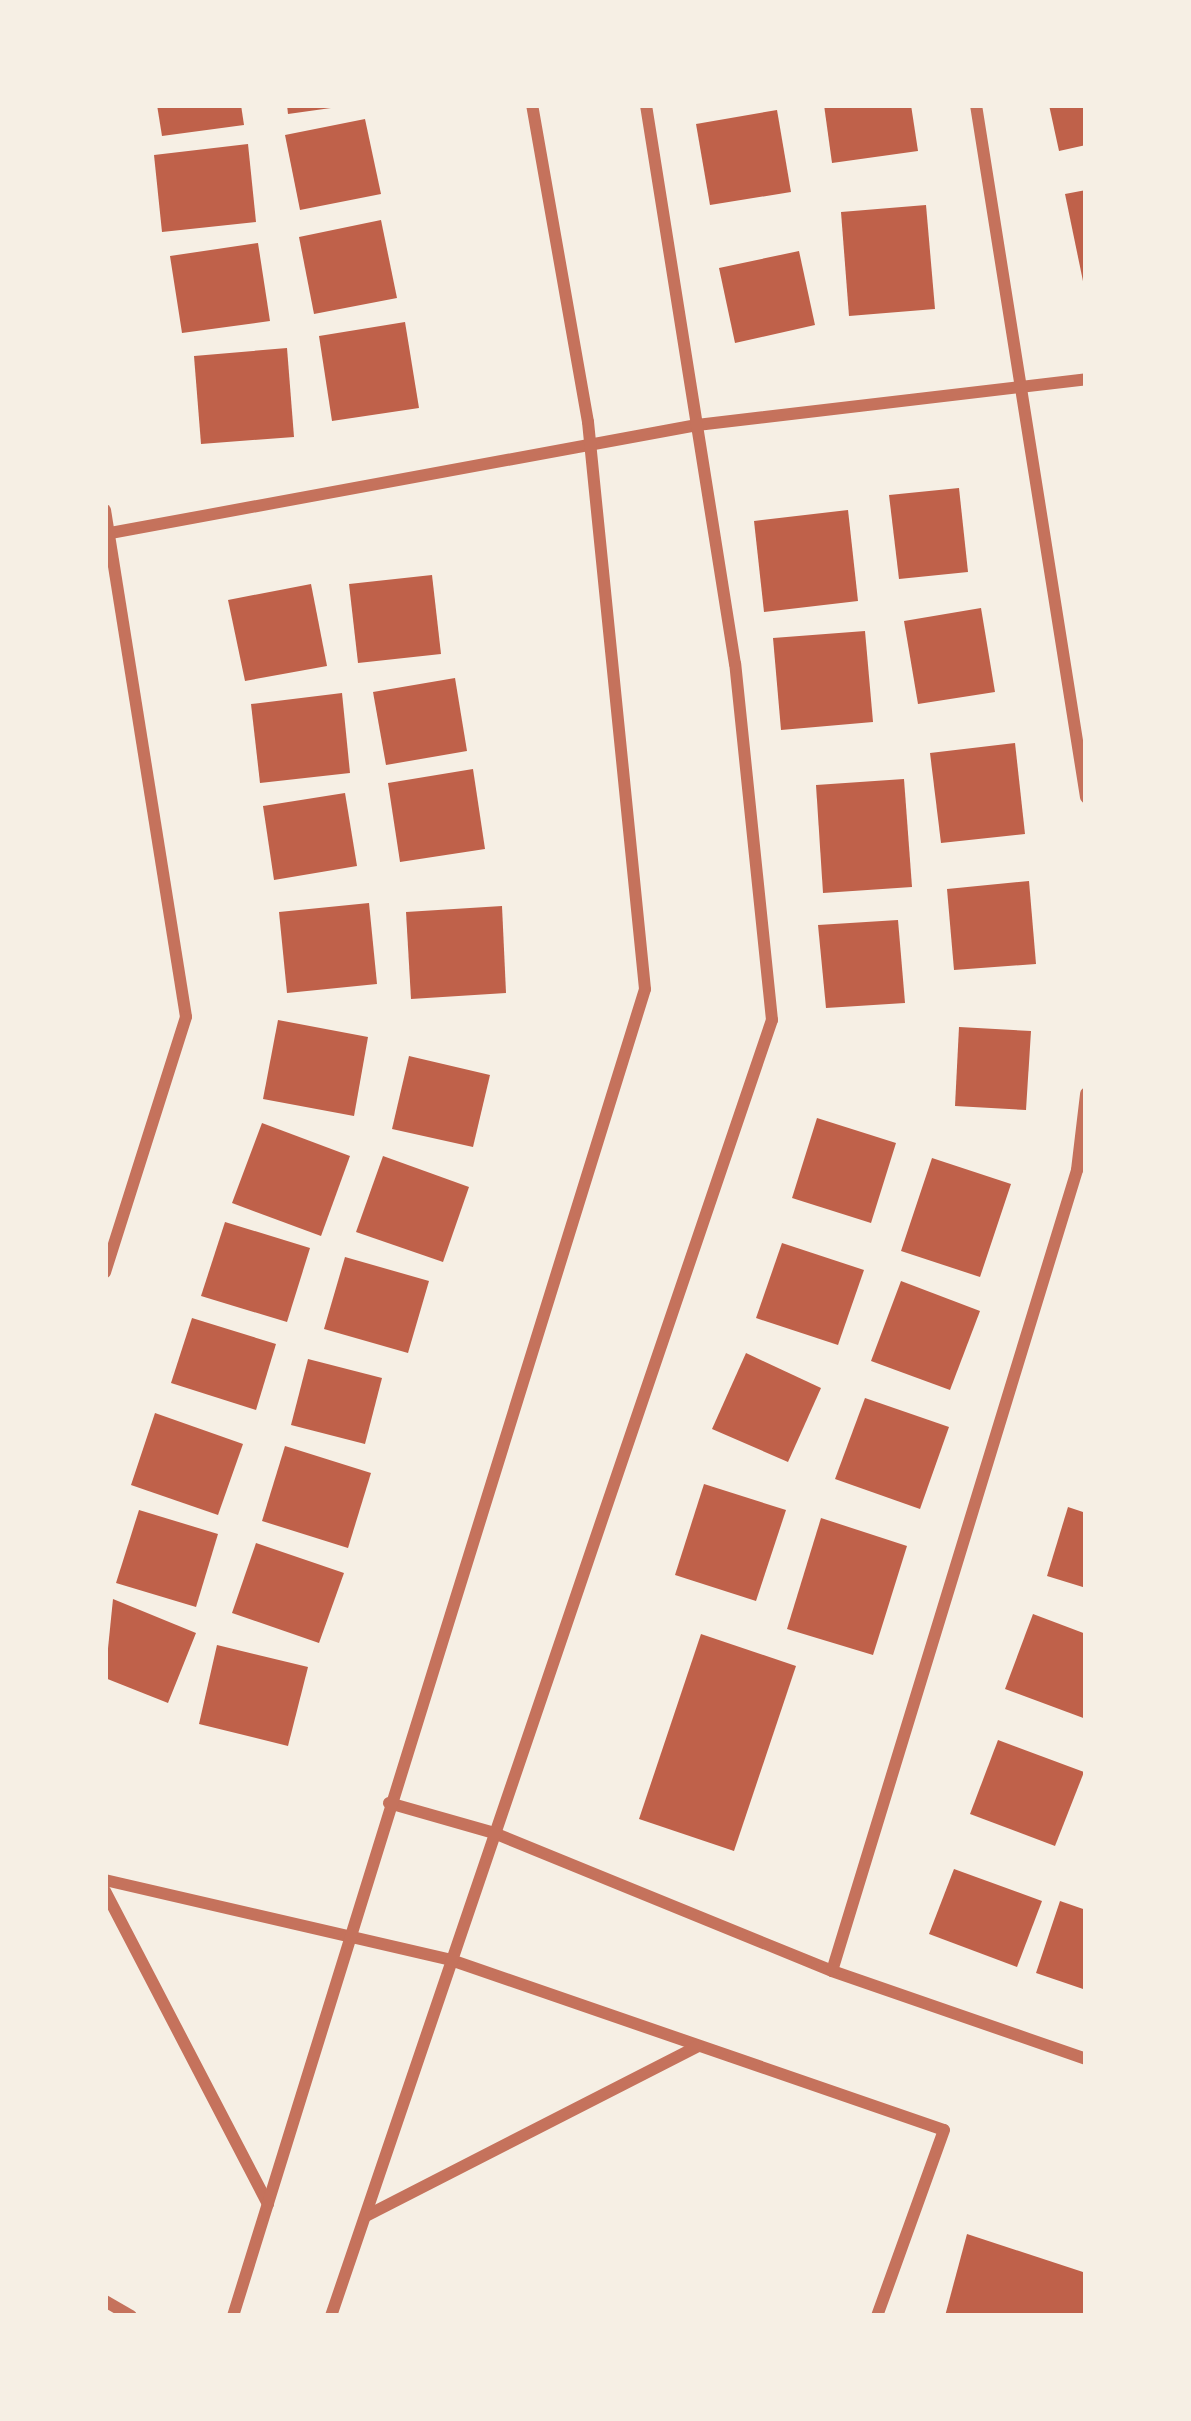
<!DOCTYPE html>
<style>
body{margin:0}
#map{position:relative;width:1191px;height:2421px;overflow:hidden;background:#f6efe4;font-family:Cabin,sans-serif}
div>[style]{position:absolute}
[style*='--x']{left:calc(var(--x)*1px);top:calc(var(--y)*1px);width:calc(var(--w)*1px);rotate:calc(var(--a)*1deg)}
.building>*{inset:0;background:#bf614a}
.minor>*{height:12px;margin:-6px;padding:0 6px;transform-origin:6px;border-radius:6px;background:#c5725c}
span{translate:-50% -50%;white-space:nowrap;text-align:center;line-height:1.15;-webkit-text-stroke:12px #f6efe4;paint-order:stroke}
.frame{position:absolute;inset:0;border:108px solid #f6efe4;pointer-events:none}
</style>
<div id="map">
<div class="building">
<div style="clip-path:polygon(157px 105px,241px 105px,244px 125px,162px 136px)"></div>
<div style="clip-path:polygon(287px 105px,331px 105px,331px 108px,288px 114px)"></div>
<div style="clip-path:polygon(824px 105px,911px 105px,918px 151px,832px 163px)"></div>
<div style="clip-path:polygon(1049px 105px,1086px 105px,1086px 145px,1059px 151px)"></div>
<div style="clip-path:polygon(777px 110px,791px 192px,710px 205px,696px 124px)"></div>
<div style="clip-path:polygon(365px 119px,381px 194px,300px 210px,285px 135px)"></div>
<div style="clip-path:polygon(248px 144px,256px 222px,162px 232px,154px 155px)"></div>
<div style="clip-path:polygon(1086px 190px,1086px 286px,1084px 286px,1065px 194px)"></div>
<div style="clip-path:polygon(926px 205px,935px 309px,849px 316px,841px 212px)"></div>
<div style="clip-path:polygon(381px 220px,397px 298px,314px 314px,299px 237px)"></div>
<div style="clip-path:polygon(258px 243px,270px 321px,182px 333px,170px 256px)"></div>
<div style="clip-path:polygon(799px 251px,815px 325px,735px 343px,719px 268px)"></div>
<div style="clip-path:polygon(405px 322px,419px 408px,332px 421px,319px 336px)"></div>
<div style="clip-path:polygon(287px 348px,294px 437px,201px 444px,194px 356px)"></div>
<div style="clip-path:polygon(959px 488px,968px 572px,899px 579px,889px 495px)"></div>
<div style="clip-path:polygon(848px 510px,858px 601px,764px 612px,754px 521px)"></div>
<div style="clip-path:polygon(432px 575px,441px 654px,358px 663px,349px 584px)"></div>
<div style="clip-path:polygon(311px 584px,327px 666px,245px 681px,228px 600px)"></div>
<div style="clip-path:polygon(981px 608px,995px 692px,918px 704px,904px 621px)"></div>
<div style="clip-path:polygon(865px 631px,873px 722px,781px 730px,773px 638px)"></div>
<div style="clip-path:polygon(455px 678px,467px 751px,386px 765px,373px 692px)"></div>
<div style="clip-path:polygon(342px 693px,350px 773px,260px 783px,251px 704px)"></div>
<div style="clip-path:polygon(1015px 743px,1025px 834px,941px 843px,930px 753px)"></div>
<div style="clip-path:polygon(473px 769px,485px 849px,400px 862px,388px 783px)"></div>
<div style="clip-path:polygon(904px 779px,912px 887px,823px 893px,816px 785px)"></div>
<div style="clip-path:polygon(345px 793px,357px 866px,274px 880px,263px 806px)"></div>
<div style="clip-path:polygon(1029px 881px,1036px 964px,954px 970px,947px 889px)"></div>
<div style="clip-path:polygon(369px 903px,377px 984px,287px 993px,279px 912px)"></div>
<div style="clip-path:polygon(502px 906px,506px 993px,411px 999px,406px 912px)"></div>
<div style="clip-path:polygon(898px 920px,905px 1003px,826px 1008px,818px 925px)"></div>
<div style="clip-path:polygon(278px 1020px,368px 1037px,354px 1116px,263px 1099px)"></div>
<div style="clip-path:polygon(959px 1027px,1031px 1031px,1026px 1110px,955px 1106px)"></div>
<div style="clip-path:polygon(409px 1056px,490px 1075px,473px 1147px,392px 1129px)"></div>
<div style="clip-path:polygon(817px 1118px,896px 1143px,871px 1223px,792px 1198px)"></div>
<div style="clip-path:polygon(262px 1123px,350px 1156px,321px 1236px,232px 1203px)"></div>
<div style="clip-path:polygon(383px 1156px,469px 1187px,443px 1262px,356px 1232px)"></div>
<div style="clip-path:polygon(932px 1158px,1011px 1184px,980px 1277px,901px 1251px)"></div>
<div style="clip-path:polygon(225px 1222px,310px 1248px,287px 1322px,201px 1296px)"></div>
<div style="clip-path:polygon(782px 1243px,864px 1270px,838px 1345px,756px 1318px)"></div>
<div style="clip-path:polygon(345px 1257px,429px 1281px,408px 1353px,324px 1329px)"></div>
<div style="clip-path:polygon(901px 1281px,980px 1311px,950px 1390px,871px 1361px)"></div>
<div style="clip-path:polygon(192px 1318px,276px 1344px,256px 1410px,171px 1383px)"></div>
<div style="clip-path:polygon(746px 1353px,821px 1388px,788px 1462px,712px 1429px)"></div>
<div style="clip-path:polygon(308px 1359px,382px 1378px,365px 1444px,291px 1425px)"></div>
<div style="clip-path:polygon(865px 1398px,949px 1427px,920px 1509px,835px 1479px)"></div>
<div style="clip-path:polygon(155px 1413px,243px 1444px,218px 1515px,131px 1485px)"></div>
<div style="clip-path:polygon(285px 1446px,371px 1473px,348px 1548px,262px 1521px)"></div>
<div style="clip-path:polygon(704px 1484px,786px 1510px,756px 1601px,675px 1575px)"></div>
<div style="clip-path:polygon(1068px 1507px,1086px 1513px,1086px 1588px,1047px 1576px)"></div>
<div style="clip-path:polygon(139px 1510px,218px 1534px,196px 1607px,116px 1583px)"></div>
<div style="clip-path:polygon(821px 1518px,907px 1546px,873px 1655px,787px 1629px)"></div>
<div style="clip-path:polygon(256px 1543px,344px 1573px,319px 1643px,232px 1613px)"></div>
<div style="clip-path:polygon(113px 1599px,196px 1633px,168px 1703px,105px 1678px)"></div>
<div style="clip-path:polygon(1033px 1614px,1086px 1634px,1086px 1719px,1005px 1689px)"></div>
<div style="clip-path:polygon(701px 1634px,796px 1666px,734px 1851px,639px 1819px)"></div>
<div style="clip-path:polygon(217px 1645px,308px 1667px,288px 1746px,199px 1724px)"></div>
<div style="clip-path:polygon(998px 1740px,1084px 1772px,1055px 1846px,970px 1814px)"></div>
<div style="clip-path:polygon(954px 1869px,1042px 1901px,1017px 1967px,929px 1934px)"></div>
<div style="clip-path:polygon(1060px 1901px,1086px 1910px,1086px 1990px,1036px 1973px)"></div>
<div style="clip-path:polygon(967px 2234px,1086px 2273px,1086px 2316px,945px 2316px)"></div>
</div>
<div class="minor">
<div style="--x:976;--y:105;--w:701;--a:80.97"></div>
<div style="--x:105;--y:510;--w:513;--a:80.92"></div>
<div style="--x:186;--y:1017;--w:268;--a:107.6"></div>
<div style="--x:105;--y:534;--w:602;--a:-10.43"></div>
<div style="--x:697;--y:425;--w:392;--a:-6.7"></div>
<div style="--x:389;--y:1803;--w:109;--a:15.9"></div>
<div style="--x:494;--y:1833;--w:365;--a:22.2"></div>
<div style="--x:832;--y:1971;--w:269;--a:19.1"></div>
<div style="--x:105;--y:1880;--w:355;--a:13"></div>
<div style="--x:451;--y:1960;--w:521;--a:19.03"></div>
<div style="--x:944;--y:2130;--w:198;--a:109.8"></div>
<div style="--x:105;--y:1891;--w:353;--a:62.5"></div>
<div style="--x:832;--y:1971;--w:838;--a:-72.99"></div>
<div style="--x:1077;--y:1170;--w:77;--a:-83.2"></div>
<div style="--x:366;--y:2216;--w:373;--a:-27.1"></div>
<div style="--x:105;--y:2301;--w:30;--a:30"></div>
<div style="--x:233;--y:2316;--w:1389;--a:-72.75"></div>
<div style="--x:645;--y:989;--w:570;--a:-95.74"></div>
<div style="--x:588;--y:422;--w:322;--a:-100"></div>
<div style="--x:331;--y:2316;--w:1369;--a:-71.21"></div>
<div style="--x:772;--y:1020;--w:358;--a:-95.9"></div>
<div style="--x:735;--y:664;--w:566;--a:-99.05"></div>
</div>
<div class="frame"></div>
</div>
